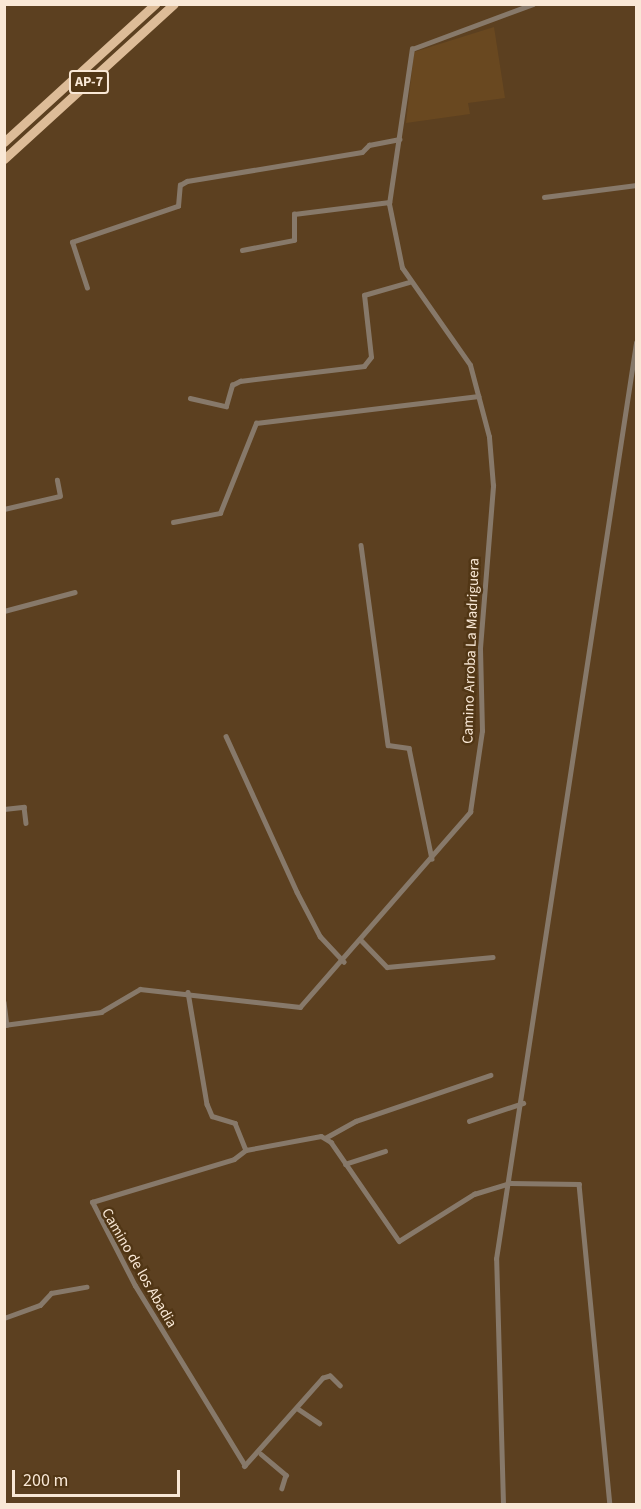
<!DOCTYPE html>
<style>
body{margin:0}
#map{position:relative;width:641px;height:1509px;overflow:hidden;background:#5c4020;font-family:"Source Sans 3",sans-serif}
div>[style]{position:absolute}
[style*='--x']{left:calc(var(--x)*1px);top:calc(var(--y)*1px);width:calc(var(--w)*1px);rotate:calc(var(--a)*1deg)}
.built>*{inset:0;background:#694820}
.minor>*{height:4.5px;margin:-2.25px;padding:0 2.25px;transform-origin:2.25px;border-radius:2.25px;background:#87796a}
.motorway>*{height:9px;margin:-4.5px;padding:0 4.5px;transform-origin:4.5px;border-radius:4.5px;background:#ddbc98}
span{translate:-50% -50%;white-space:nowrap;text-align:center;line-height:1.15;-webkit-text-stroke:5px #513615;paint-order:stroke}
.shield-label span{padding:2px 4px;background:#513615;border:2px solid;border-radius:4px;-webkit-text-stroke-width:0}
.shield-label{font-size:14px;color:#f9e8d6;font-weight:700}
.street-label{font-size:15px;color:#f9e8d6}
.frame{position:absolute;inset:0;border:6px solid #f9e8d6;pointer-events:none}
.scale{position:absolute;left:12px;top:1470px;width:168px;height:27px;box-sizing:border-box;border:3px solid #f9e8d6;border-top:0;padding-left:8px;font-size:18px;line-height:21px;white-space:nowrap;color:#f9e8d6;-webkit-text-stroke:4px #513615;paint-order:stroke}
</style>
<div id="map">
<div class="built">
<div style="clip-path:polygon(494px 27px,505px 98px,468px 103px,470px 114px,406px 123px,414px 52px)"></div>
</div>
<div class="minor">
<div style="--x:544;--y:197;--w:93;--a:-7.4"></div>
<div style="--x:242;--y:250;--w:53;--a:-10.9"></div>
<div style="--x:294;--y:240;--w:26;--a:-90"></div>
<div style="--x:294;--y:214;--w:96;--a:-7.2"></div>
<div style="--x:87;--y:288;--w:48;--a:-108.1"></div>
<div style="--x:72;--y:242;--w:112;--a:-18.8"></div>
<div style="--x:178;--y:206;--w:21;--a:-85"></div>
<div style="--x:180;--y:185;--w:8;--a:-30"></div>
<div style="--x:187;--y:181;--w:177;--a:-9.4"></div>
<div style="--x:362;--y:152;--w:10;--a:-45"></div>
<div style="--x:369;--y:145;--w:31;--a:-11"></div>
<div style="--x:190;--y:398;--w:37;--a:13"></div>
<div style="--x:226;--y:406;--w:22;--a:-74"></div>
<div style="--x:232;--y:385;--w:9;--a:-27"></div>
<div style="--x:240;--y:381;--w:125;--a:-6.9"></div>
<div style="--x:364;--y:366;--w:11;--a:-52"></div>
<div style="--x:371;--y:357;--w:62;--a:-96.4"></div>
<div style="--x:364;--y:295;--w:47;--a:-16.1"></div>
<div style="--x:4;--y:509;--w:57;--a:-13.1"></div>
<div style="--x:60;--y:496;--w:16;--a:-101"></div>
<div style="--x:173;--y:522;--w:48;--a:-10.8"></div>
<div style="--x:220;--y:513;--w:97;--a:-68.2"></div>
<div style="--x:256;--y:423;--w:224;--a:-6.9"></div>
<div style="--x:361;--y:545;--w:202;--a:82.3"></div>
<div style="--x:388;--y:745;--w:21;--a:8"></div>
<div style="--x:409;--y:748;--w:113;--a:78.3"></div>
<div style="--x:4;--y:611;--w:73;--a:-15"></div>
<div style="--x:226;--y:736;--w:171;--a:65.5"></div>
<div style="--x:297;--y:892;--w:50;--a:62.4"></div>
<div style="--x:320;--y:936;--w:35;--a:47"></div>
<div style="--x:4;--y:809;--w:20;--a:-6"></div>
<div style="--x:24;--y:807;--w:16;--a:83"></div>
<div style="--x:362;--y:941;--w:36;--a:46"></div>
<div style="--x:387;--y:967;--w:106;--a:-5.4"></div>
<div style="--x:188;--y:992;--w:114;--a:80.4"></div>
<div style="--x:207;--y:1104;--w:13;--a:67"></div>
<div style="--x:212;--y:1116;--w:24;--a:17"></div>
<div style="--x:235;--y:1123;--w:29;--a:68"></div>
<div style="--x:4;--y:1002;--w:23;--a:83"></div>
<div style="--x:4;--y:1025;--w:98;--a:-7.6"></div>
<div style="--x:101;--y:1012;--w:45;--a:-30.5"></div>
<div style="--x:140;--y:989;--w:161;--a:6.4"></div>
<div style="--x:300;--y:1007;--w:259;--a:-48.9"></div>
<div style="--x:470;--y:812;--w:82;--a:-81.6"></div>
<div style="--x:482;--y:731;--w:83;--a:-91.4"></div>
<div style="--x:480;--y:648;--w:163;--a:-85.4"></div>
<div style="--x:493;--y:486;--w:49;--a:-94.7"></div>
<div style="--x:489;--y:437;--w:74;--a:-104.8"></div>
<div style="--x:470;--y:365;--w:118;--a:-125"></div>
<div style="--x:402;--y:268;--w:65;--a:-101.5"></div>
<div style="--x:389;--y:204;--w:157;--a:-81.6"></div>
<div style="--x:412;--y:49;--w:129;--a:-20.4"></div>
<div style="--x:469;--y:1121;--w:57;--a:-18.4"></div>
<div style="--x:325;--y:1138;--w:35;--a:-29"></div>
<div style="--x:356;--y:1121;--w:142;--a:-18.9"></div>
<div style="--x:345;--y:1164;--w:42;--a:-18"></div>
<div style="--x:4;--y:1318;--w:38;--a:-20"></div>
<div style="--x:40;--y:1305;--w:16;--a:-47"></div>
<div style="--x:51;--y:1293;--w:36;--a:-10"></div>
<div style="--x:340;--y:1386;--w:14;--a:-135"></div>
<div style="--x:330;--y:1376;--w:7;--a:164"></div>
<div style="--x:323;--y:1378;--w:118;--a:131.6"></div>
<div style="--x:245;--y:1466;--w:211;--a:-121.4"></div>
<div style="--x:135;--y:1286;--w:94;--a:-117.1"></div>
<div style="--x:92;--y:1202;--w:148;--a:-16.8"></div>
<div style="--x:234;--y:1159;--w:15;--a:-37"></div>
<div style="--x:246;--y:1150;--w:76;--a:-10.6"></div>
<div style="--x:321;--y:1136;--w:12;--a:31"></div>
<div style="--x:331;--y:1142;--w:120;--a:55.5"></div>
<div style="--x:399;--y:1241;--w:89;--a:-32.1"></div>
<div style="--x:474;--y:1194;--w:38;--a:-17"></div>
<div style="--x:510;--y:1183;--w:69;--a:0.8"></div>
<div style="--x:579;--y:1184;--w:321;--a:84.5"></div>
<div style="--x:297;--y:1408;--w:27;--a:34"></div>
<div style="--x:261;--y:1454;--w:33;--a:40"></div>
<div style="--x:286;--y:1475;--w:14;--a:107"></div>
<div style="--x:503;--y:1504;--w:245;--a:-91.6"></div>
<div style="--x:496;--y:1259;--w:927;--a:-81.31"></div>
</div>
<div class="motorway">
<div style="--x:4;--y:142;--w:205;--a:-42.4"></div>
<div style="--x:4;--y:159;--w:230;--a:-42.4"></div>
</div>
<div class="shield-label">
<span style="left:89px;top:82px">AP-7</span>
</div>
<div class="street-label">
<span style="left:471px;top:651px;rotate:-88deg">Camino Arroba La Madriguera</span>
<span style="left:139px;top:1268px;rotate:60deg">Camino de los Abadia</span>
</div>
<div class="frame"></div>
<div class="scale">200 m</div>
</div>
